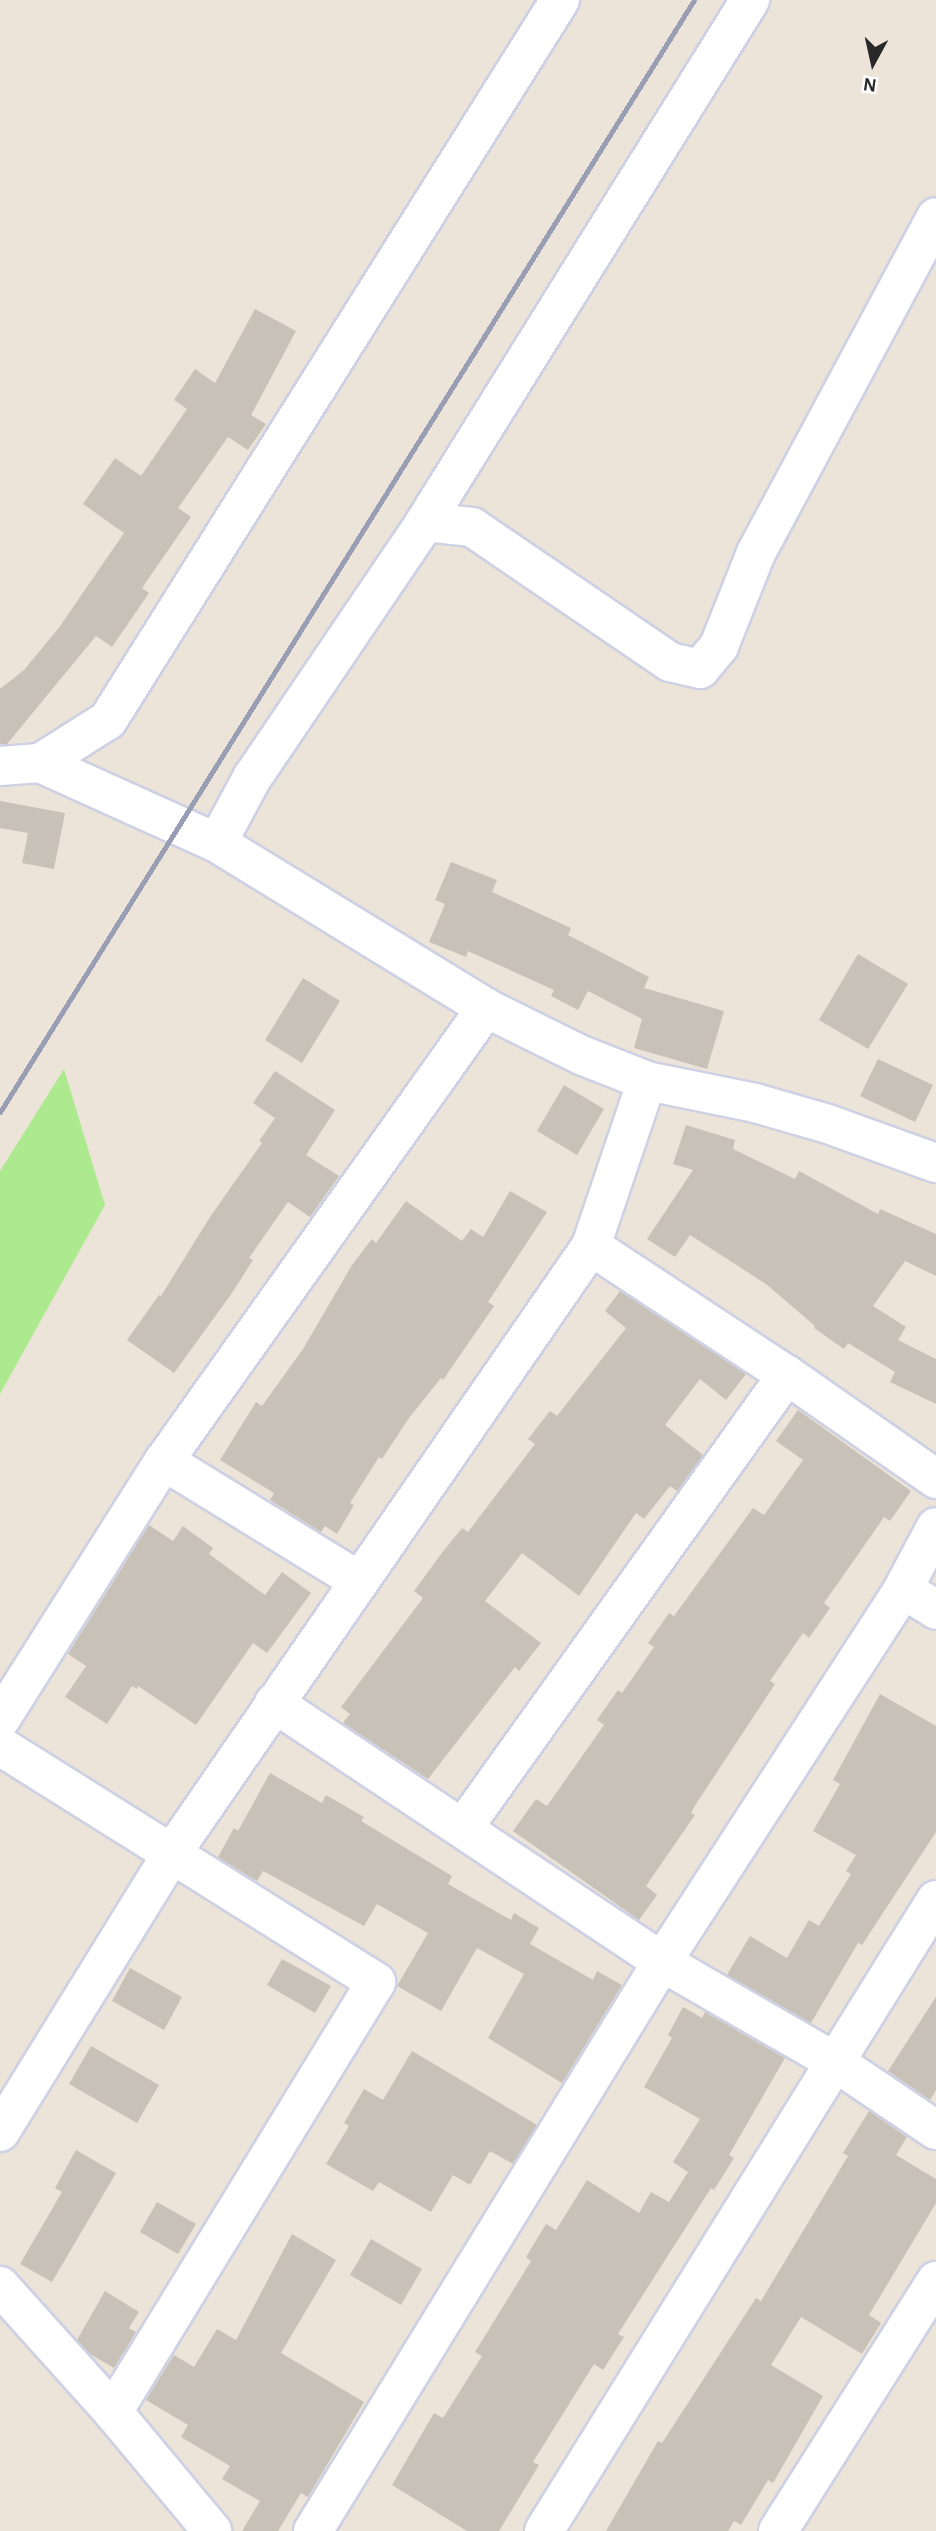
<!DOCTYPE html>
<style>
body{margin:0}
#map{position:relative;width:936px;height:2531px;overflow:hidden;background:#ece4d8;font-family:"Alegreya Sans",sans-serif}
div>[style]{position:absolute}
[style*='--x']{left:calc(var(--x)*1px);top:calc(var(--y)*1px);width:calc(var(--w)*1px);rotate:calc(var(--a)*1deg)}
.green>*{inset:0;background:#ade98e}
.building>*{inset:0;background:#c7c1b8}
.roads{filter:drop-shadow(2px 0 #cdd1e3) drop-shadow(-2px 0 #cdd1e3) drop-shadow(0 2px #cdd1e3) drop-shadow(0 -2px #cdd1e3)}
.minor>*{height:38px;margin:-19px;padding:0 19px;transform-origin:19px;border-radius:19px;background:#fff}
.rail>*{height:5px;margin:-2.5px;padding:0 2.5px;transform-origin:2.5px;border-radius:2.5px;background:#9a9eb5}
span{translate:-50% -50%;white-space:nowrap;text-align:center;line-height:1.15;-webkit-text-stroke:6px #fff;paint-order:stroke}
.north{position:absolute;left:838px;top:28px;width:70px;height:70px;-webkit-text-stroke:5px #fff;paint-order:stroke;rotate:188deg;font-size:19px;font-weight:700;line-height:28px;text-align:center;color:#282828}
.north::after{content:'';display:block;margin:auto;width:24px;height:32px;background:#282828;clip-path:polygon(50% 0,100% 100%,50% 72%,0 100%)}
</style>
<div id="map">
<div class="green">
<div style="clip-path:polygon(64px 1069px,105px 1205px,0 1394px,0 1171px)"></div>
</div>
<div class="building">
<div style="clip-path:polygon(255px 309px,296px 331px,251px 415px,266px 424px,248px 450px,228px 437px,178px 508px,191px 517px,142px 588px,149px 593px,112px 647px,96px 636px,7px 744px,0 744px,0 689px,24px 670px,58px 629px,124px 533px,83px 504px,115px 458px,141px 476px,187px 409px,174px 400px,195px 369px,215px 383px)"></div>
<div style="clip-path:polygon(0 801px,65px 813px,54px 869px,22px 863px,28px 833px,0 828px)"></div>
<div style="clip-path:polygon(451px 862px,497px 880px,492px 892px,571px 928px,568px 935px,649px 977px,644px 988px,724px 1011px,707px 1069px,634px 1048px,642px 1019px,588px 991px,578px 1010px,551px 996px,554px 990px,468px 951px,466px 957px,429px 942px,445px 904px,435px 900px)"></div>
<div style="clip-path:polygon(858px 954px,908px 984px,868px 1049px,819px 1020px)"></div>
<div style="clip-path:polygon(303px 978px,340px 1001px,302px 1063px,265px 1040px)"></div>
<div style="clip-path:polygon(878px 1059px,933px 1085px,915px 1122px,860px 1096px)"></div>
<div style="clip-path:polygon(275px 1071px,335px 1110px,306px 1155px,339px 1176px,310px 1217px,288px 1202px,249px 1258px,253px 1260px,232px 1293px,174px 1373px,127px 1340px,159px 1295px,161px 1296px,210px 1217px,262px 1143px,259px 1141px,275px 1118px,253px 1103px)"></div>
<div style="clip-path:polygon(564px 1085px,604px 1109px,577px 1155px,537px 1131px)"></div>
<div style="clip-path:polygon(686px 1125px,735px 1140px,733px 1149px,795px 1179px,799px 1171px,878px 1214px,880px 1209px,936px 1234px,936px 1276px,905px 1261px,873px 1306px,906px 1327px,898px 1340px,936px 1359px,936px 1404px,890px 1382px,895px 1372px,848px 1343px,844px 1349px,814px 1328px,815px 1326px,766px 1284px,690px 1235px,675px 1257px,647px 1239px,693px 1170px,673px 1164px)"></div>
<div style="clip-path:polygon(510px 1191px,547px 1212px,488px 1302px,494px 1306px,443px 1380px,441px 1378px,409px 1418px,382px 1459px,379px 1457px,350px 1503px,354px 1505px,337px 1534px,325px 1526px,321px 1532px,270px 1500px,274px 1493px,220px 1460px,256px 1402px,262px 1406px,303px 1349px,352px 1265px,372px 1239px,376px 1243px,406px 1201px,462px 1241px,471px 1229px,483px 1237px)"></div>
<div style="clip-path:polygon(620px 1291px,746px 1374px,726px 1400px,700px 1379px,665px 1425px,703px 1455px,677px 1491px,670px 1486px,644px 1519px,636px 1513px,579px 1596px,522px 1553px,485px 1601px,541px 1643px,519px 1671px,515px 1667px,428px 1779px,343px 1723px,350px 1714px,341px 1707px,423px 1598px,414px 1591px,441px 1554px,462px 1528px,468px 1532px,535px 1444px,528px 1439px,550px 1411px,557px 1416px,626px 1328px,605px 1311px)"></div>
<div style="clip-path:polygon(798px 1410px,911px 1491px,890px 1521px,884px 1517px,857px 1556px,824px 1603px,830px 1608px,809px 1638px,803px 1633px,770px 1681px,775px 1684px,696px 1804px,691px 1813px,695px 1815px,646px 1886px,657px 1895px,639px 1920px,513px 1831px,536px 1799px,547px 1806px,604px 1725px,597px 1720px,618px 1690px,622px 1693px,654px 1647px,648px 1643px,669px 1613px,674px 1616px,753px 1508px,764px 1515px,803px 1460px,776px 1441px)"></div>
<div style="clip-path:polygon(149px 1525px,173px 1541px,183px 1526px,213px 1548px,209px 1554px,265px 1595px,282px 1572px,311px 1593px,267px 1653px,253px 1643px,196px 1725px,138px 1686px,137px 1689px,132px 1686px,107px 1724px,65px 1697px,86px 1666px,68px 1654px)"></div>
<div style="clip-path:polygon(880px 1694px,936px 1726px,936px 1832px,862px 1945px,858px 1943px,811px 2023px,727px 1975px,750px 1936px,787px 1958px,809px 1920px,819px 1926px,851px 1874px,846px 1871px,856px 1855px,813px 1831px,840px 1784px,833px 1780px)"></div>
<div style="clip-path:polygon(270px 1773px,322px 1803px,326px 1795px,364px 1817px,361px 1821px,452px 1876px,448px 1884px,511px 1920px,514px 1913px,539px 1928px,530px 1944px,593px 1980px,597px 1971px,622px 1985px,562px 2083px,488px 2038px,524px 1974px,477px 1948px,441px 2011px,397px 1986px,428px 1933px,377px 1904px,364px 1926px,263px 1871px,257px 1881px,218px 1857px,234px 1828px,238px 1831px)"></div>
<div style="clip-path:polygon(282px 1959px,331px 1986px,315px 2013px,267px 1985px)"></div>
<div style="clip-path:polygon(130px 1968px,182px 1997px,164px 2030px,112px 2001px)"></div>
<div style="clip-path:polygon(936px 1997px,936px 2090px,930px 2100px,888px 2071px)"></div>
<div style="clip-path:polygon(683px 2007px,702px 2018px,705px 2012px,785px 2058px,729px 2155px,734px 2158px,714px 2190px,711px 2188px,618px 2334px,624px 2337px,603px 2370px,594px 2364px,533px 2462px,539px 2465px,499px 2531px,467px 2531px,392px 2485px,434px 2413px,443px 2418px,482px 2356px,475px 2352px,531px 2261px,526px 2257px,546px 2224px,556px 2230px,587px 2180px,639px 2213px,651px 2192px,669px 2202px,688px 2172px,673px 2162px,700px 2119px,644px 2087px,672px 2038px,668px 2035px)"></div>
<div style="clip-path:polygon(91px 2046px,159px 2085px,137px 2123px,69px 2084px)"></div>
<div style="clip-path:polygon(412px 2051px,537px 2125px,513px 2164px,490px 2151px,470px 2185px,453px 2175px,431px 2212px,379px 2182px,373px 2191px,326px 2164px,349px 2126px,344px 2123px,364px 2089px,383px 2100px)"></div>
<div style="clip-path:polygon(869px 2111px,907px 2137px,896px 2155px,936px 2179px,936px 2203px,869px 2315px,881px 2323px,862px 2354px,801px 2317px,771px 2365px,823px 2396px,773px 2483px,768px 2480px,741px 2525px,734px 2521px,728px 2531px,606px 2531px,658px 2441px,662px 2443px,756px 2298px,761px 2301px,848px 2156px,843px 2153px)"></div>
<div style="clip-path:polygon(76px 2150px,116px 2173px,52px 2282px,20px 2264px,62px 2192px,55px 2188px)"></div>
<div style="clip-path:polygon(157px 2202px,196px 2224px,178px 2254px,140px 2232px)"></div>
<div style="clip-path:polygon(292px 2234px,336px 2260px,281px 2353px,364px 2402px,308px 2497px,301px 2493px,278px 2531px,242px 2531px,260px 2501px,222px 2479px,230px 2466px,181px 2437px,188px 2425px,146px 2400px,174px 2355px,194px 2367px,217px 2329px,236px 2340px)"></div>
<div style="clip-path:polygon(371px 2239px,422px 2269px,401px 2305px,350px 2275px)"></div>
<div style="clip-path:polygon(105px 2291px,139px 2312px,129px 2328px,136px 2332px,114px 2368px,90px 2354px,77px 2340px)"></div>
</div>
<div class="roads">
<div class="minor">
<div style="--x:425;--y:522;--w:47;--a:6.1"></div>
<div style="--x:472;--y:527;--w:240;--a:34.3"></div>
<div style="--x:670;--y:662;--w:31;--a:13"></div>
<div style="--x:700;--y:669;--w:30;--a:-50"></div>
<div style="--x:719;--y:646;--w:100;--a:-68.3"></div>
<div style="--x:756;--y:553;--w:381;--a:-61.8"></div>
<div style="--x:40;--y:763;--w:194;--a:24.3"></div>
<div style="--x:217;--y:843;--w:316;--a:31.5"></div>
<div style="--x:486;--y:1008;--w:106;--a:26.3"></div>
<div style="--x:581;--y:1055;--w:71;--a:21.5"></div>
<div style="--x:647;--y:1081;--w:110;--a:11.5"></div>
<div style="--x:755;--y:1103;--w:76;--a:16"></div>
<div style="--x:828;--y:1124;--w:115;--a:19.9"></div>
<div style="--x:0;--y:766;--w:40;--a:-4.3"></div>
<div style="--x:40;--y:763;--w:80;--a:-32.3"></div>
<div style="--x:108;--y:720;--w:850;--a:-57.88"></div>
<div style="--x:217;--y:843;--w:74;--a:-61.7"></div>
<div style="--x:252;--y:778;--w:309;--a:-55.9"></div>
<div style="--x:425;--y:522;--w:615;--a:-58.09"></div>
<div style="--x:591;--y:1246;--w:235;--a:33.4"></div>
<div style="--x:787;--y:1375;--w:182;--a:34.9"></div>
<div style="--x:164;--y:1461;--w:229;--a:31.6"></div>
<div style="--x:903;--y:1589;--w:70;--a:-62"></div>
<div style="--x:274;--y:1703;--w:467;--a:33.7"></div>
<div style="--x:662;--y:1962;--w:444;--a:-57.1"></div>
<div style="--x:903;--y:1589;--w:39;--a:32"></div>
<div style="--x:0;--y:1720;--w:307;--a:-57.7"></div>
<div style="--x:164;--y:1461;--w:556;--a:-54.59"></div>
<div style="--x:0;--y:1746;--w:444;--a:32.1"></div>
<div style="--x:376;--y:1982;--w:504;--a:121.45"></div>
<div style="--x:463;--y:1828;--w:557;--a:-54.43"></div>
<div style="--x:936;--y:1900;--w:191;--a:121.9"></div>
<div style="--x:835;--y:2062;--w:122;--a:34"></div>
<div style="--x:0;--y:2132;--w:328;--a:-58.3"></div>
<div style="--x:172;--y:1853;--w:738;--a:-55.38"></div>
<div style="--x:591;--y:1246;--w:174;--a:-71.3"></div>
<div style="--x:0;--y:2286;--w:169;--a:48.1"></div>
<div style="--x:113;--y:2412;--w:155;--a:50.2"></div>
<div style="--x:313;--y:2531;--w:668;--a:-58.48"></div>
<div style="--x:662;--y:1962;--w:200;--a:30"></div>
<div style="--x:835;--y:2062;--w:552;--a:121.82"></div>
<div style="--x:778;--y:2531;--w:296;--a:-57.7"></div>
</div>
</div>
<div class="rail">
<div style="--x:0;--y:1112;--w:1311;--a:-58.03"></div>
</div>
<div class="north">N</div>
</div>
